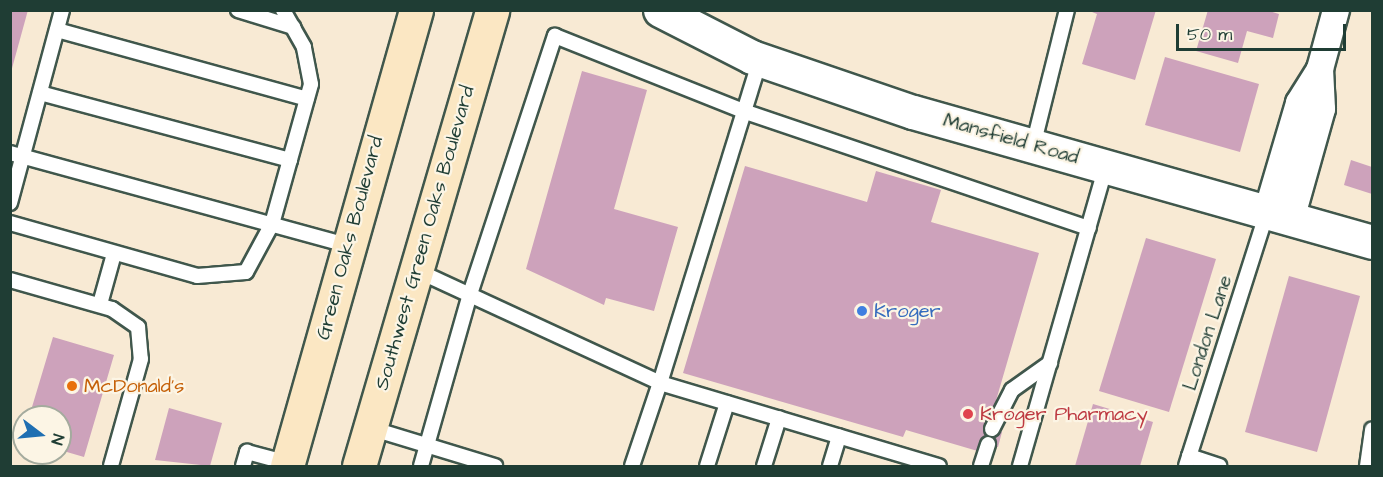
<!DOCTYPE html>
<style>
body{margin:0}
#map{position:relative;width:1383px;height:477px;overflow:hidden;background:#f8ead4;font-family:"Architects Daughter",sans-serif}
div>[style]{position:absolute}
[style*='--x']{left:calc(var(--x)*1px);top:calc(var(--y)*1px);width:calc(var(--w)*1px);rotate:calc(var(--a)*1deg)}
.building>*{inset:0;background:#cda2bb}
.roads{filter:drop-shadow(2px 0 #40574c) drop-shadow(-2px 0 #40574c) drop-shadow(0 2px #40574c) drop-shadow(0 -2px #40574c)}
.service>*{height:14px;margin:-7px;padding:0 7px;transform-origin:7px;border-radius:7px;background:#fff}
.minor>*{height:26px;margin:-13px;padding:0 13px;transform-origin:13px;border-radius:13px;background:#fff}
.tertiary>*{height:33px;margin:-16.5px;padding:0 16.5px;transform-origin:16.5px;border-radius:16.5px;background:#fff}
.secondary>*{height:33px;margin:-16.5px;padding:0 16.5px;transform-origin:16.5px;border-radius:16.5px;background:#fbe7c3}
.dots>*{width:16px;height:16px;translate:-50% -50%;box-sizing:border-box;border:3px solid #fcf5e5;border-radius:50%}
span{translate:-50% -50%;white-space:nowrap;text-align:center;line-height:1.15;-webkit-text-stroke:4.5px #fcf5e5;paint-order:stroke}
.street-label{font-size:20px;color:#1f3d34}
.shop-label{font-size:20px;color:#366cbe}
.left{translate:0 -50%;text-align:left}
.food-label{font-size:20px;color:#c56008}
.health-label{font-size:20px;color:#be3a42}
.frame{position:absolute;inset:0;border:12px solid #1f3d34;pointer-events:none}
.north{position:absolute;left:12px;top:405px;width:60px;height:60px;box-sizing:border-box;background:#fcf5e5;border:2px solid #a4ab9e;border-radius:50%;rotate:106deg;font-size:16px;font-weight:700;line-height:24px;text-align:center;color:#1f3d34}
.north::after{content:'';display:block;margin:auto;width:21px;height:27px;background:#1f6fb2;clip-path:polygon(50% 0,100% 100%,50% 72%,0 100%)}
.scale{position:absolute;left:1176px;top:24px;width:170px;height:27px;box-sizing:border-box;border:3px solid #1f3d34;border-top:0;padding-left:8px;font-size:18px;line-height:21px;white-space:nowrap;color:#1f3d34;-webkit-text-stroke:4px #fcf5e5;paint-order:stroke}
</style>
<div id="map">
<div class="building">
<div style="clip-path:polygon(10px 10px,28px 10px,11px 72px,10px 72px)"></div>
<div style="clip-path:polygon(1087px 10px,1156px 10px,1135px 80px,1082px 64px,1097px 14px)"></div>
<div style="clip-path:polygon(1208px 10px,1266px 10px,1279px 14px,1273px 38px,1247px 31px,1238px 63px,1196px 51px)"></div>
<div style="clip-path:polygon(1165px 57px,1259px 84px,1240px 152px,1145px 125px)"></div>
<div style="clip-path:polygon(582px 71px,647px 90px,614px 209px,678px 227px,654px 311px,606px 298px,604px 305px,526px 269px)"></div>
<div style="clip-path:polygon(1351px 160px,1372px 167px,1372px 194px,1344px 185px)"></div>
<div style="clip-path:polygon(745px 166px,867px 202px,876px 171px,941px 190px,931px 222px,1039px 253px,988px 428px,1002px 432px,998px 447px,983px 442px,981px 452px,906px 430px,903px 437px,683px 373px)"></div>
<div style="clip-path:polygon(1146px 238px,1216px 259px,1169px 412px,1099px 391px)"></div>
<div style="clip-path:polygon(1289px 276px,1360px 296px,1317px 452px,1245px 432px)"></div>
<div style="clip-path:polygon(53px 337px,114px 355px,84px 457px,60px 450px,60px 417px,29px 417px)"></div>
<div style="clip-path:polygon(1093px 404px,1153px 422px,1140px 466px,1075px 466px)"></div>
<div style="clip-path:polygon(169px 408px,222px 423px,210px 466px,155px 460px)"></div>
</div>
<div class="roads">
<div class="service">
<div style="--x:238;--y:10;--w:58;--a:17.2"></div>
<div style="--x:57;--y:30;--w:259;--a:15.4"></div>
<div style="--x:40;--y:93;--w:259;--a:15"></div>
<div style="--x:1033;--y:146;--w:140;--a:-76"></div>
<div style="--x:10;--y:153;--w:349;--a:15.3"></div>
<div style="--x:10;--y:203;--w:200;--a:-74.9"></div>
<div style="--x:10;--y:223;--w:194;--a:15.8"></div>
<div style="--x:197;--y:276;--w:49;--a:-4.7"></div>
<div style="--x:246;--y:272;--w:55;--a:-61.6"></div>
<div style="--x:272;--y:224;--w:145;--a:-74.4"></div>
<div style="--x:311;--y:84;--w:38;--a:-101"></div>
<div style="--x:304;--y:47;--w:43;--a:-119.6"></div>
<div style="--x:416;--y:270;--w:269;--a:24.8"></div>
<div style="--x:660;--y:383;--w:338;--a:-72.8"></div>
<div style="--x:10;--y:280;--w:106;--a:15.9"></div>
<div style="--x:112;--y:309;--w:32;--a:35"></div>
<div style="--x:138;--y:327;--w:32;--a:85"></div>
<div style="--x:141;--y:359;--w:111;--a:105.7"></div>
<div style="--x:100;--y:304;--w:52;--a:-74.4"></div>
<div style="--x:370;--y:428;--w:131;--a:16.9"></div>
<div style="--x:992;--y:429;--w:44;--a:-62.9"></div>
<div style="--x:1012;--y:390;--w:47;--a:-35.4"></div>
<div style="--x:1189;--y:456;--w:32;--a:18"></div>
<div style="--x:243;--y:466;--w:15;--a:-74"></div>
<div style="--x:247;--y:452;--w:42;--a:15"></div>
<div style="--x:421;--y:466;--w:179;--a:-74.1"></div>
<div style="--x:470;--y:294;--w:272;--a:-71.8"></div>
<div style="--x:555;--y:36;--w:202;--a:21.7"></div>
<div style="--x:743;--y:111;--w:365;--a:18.7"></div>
<div style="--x:632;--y:466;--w:88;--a:-71.4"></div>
<div style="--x:660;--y:383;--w:291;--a:16.6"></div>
<div style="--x:707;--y:466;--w:66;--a:-72.4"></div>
<div style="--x:764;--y:466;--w:50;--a:-72.6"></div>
<div style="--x:830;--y:466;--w:31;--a:-73"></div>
<div style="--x:981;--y:466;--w:23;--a:-72"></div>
<div style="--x:1020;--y:466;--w:312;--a:-74"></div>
<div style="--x:1186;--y:466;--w:267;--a:-72.3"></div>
<div style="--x:1367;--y:466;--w:37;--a:-82"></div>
</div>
<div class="minor">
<div style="--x:1320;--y:69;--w:61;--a:-74.8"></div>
<div style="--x:1267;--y:212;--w:114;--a:-73.6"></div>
<div style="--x:1299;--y:103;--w:40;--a:-58"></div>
<div style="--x:1320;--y:69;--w:40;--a:87.1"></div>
<div style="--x:1322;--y:109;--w:114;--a:105.7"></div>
</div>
<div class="tertiary">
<div style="--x:660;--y:10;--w:103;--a:27.1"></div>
<div style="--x:752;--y:57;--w:170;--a:18.9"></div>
<div style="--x:913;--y:112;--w:477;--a:15.8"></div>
</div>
<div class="secondary">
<div style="--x:287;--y:466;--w:474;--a:-74.2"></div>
<div style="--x:359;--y:466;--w:475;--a:-73.7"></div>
</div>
</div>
<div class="dots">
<div style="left:862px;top:311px;background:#3f7fe0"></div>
<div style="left:72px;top:386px;background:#e8710a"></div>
<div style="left:968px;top:414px;background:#e0444e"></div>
</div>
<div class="street-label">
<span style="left:1011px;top:139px;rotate:16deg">Mansfield Road</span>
<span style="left:350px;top:238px;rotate:-75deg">Green Oaks Boulevard</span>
<span style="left:425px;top:238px;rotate:-74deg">Southwest Green Oaks Boulevard</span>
<span style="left:1208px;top:333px;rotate:-72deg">London Lane</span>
</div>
<div class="shop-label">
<span class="left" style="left:874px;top:311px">Kroger</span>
</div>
<div class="food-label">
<span class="left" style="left:84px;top:386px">McDonald's</span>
</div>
<div class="health-label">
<span class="left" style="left:980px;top:414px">Kroger Pharmacy</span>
</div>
<div class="frame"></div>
<div class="north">N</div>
<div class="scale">50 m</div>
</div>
